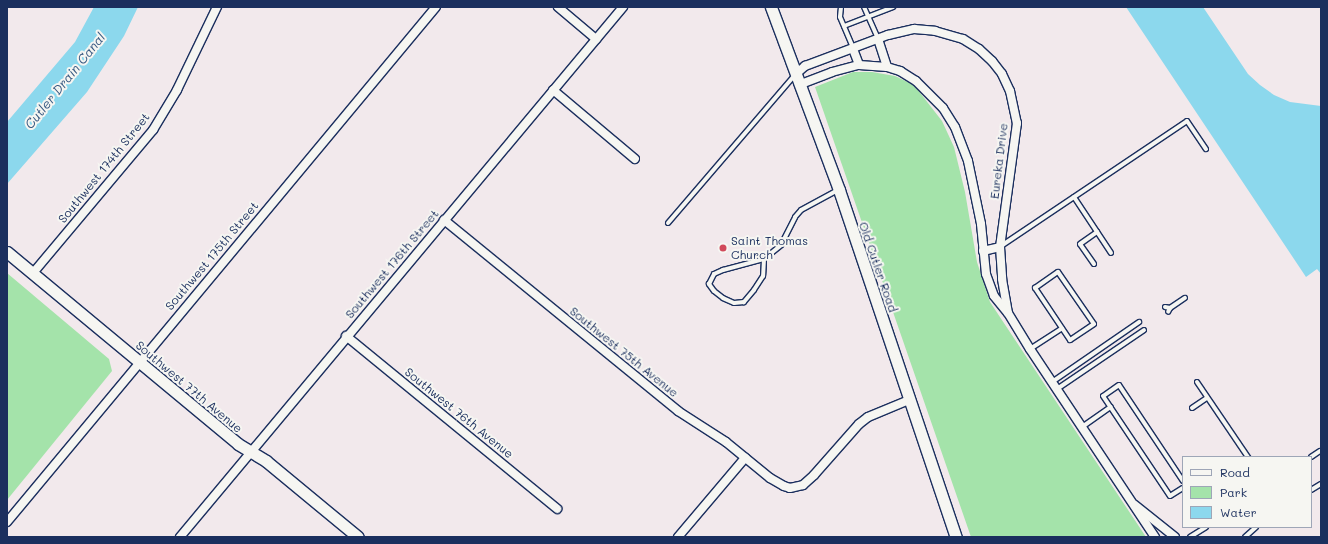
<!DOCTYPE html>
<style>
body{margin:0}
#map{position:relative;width:1328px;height:544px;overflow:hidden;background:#f2e9ec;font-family:Mali,sans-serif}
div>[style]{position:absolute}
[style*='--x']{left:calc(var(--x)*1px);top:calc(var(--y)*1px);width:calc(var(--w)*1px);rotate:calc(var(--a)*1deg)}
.green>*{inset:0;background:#a4e3aa}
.water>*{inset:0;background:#8cd8ed}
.roads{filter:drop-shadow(1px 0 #1b2f5e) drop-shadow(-1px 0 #1b2f5e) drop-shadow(0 1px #1b2f5e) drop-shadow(0 -1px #1b2f5e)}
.lane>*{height:4px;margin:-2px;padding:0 2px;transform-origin:2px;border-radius:2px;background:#f6f6f2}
.street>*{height:8px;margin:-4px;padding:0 4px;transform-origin:4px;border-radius:4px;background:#f6f6f2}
.secondary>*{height:11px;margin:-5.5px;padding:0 5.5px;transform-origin:5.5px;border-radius:5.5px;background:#f6f6f2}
.dots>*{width:11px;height:11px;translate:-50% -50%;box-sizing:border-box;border:2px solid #f6f6f2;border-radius:50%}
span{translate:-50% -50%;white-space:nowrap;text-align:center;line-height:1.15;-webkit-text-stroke:4px #f6f6f2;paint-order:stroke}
.street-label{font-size:12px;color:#1b2f5e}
.poi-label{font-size:12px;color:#1b2f5e}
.left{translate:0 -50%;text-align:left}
.water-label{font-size:13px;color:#375982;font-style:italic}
.frame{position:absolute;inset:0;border:8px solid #1b2f5e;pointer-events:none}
.legend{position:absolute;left:1182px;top:456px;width:130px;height:72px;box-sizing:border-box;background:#f6f6f2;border:1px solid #9ea6b7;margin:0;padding:5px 7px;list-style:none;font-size:12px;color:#1b2f5e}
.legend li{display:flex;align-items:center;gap:8px;height:20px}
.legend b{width:20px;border:1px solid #9ea6b7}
</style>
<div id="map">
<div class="green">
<div style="clip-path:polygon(853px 72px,872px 72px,895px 76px,914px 85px,942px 121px,954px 147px,965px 192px,977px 262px,990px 302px,1146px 537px,971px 537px,815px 87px)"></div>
<div style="clip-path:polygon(7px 273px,109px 359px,112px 371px,7px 500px)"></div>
</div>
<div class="water">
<div style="clip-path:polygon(94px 7px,138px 7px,124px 36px,87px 92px,7px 184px,7px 122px,75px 42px)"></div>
<div style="clip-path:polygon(1126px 7px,1203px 7px,1248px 74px,1260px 85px,1274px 95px,1290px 102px,1321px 106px,1321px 274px,1317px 269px,1306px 277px)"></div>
</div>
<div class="roads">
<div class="lane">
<div style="--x:841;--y:7;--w:10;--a:96"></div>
<div style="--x:840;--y:17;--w:34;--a:67"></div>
<div style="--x:864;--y:7;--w:35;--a:66"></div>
<div style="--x:844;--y:26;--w:53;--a:-21.2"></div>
<div style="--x:1074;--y:197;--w:67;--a:56.5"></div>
<div style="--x:668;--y:223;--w:195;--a:-49.4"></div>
<div style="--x:1001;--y:246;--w:224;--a:-33.9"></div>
<div style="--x:1187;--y:121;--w:34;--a:56"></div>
<div style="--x:764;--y:259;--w:17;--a:93"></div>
<div style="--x:763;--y:276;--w:17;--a:123"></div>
<div style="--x:754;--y:290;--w:16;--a:130"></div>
<div style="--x:744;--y:302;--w:10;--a:174"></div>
<div style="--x:734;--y:303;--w:12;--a:-156"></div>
<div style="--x:723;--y:298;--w:11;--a:-142"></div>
<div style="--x:714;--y:291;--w:9;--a:-126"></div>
<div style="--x:709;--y:284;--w:11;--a:-63"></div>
<div style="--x:714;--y:274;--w:10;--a:-24"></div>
<div style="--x:723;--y:270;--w:42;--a:-15"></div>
<div style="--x:764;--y:259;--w:22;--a:-39"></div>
<div style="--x:781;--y:245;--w:31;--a:-63"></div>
<div style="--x:795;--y:217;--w:9;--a:-49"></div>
<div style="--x:801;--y:210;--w:42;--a:-28.4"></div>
<div style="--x:1094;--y:264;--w:24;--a:-125"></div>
<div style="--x:1080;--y:244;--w:21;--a:-35"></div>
<div style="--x:1058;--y:272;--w:63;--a:55.3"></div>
<div style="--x:1094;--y:324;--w:29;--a:146"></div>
<div style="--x:1070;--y:340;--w:63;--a:-123.9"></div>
<div style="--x:1035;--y:288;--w:28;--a:-35"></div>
<div style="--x:1165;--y:307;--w:5;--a:11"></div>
<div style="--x:1170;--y:308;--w:4;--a:117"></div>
<div style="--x:1170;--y:308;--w:18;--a:-34"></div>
<div style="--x:1030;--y:349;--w:38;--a:-33"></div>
<div style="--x:1052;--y:382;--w:106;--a:-34.6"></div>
<div style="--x:1197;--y:382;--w:91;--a:55.8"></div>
<div style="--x:1057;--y:389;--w:105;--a:-34.1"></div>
<div style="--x:1192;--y:408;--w:18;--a:-34"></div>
<div style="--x:1082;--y:427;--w:35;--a:-35"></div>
<div style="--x:1311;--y:457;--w:11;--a:-34"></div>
<div style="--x:1183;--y:481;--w:115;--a:-123.7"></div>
<div style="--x:1119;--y:385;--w:19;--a:145"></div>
<div style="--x:1103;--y:396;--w:120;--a:56.2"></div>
<div style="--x:1170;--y:496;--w:15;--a:-32"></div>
<div style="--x:1311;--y:490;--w:12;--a:-31"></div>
<div style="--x:1190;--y:537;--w:19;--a:-32"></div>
<div style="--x:1245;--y:537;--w:15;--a:-42"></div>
</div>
<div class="street">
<div style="--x:558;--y:7;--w:50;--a:40.1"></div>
<div style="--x:878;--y:39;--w:29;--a:72"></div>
<div style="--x:853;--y:49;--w:17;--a:69"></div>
<div style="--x:797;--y:73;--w:11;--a:-41"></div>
<div style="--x:805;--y:66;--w:89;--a:-20.5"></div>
<div style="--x:888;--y:35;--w:27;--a:-13"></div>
<div style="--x:914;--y:29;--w:21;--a:5"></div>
<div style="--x:935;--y:31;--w:29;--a:16"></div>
<div style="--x:963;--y:39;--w:19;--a:32"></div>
<div style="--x:979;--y:49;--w:18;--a:43"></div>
<div style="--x:992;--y:61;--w:16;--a:52"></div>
<div style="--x:1002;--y:74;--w:19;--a:65"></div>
<div style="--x:1010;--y:91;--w:33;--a:78"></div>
<div style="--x:1017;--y:123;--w:125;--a:97.8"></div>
<div style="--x:1000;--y:247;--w:32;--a:86"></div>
<div style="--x:1002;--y:279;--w:34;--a:80"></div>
<div style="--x:801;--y:84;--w:33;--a:-21"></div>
<div style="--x:832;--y:72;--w:28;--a:-15"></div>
<div style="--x:859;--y:65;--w:28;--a:4"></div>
<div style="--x:887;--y:67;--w:14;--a:17"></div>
<div style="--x:900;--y:71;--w:19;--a:32"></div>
<div style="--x:916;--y:81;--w:38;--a:45"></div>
<div style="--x:943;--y:108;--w:22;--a:58"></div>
<div style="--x:955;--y:127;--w:36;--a:69"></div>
<div style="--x:968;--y:161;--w:64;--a:78.3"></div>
<div style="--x:981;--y:224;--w:50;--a:84.3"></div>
<div style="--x:986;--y:274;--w:23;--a:70"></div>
<div style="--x:994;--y:296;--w:22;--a:51"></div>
<div style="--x:1008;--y:313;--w:42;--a:58.6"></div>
<div style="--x:1030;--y:349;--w:226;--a:56.4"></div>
<div style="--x:553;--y:90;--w:107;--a:40.1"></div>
<div style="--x:444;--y:220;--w:302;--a:39.2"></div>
<div style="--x:678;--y:411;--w:57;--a:32.9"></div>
<div style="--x:726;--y:442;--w:57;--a:39.3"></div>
<div style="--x:770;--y:478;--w:16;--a:30"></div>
<div style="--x:784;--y:486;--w:6;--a:18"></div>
<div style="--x:790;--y:488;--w:13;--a:-13"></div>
<div style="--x:803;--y:485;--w:15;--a:-42"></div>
<div style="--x:814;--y:475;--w:68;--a:-48.6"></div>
<div style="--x:859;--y:424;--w:11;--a:-38"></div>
<div style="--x:868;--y:417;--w:44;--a:-22.5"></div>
<div style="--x:983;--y:251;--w:17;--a:-13"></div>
<div style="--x:33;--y:273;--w:187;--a:-50"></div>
<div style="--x:153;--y:130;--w:47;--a:-59"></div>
<div style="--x:177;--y:90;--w:92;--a:-64.3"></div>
<div style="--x:346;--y:336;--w:273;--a:39.3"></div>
<div style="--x:1135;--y:505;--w:51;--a:38.7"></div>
<div style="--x:7;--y:522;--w:670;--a:-50.21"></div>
<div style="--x:180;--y:537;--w:691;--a:-50.11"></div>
<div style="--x:678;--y:537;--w:104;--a:-49.7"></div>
</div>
<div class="secondary">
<div style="--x:771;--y:7;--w:195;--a:69.6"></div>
<div style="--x:839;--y:190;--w:366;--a:71.4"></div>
<div style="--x:7;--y:252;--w:300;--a:39.7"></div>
<div style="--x:238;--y:444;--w:33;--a:31"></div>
<div style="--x:266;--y:461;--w:119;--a:39.6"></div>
</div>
</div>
<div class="dots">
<div style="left:723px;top:248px;background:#d1495b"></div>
</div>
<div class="street-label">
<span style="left:999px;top:161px;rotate:-83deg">Eureka Drive</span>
<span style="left:104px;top:168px;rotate:-51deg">Southwest 174th Street</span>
<span style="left:212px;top:256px;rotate:-50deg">Southwest 175th Street</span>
<span style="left:392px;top:264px;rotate:-50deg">Southwest 176th Street</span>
<span style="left:878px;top:267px;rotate:71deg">Old Cutler Road</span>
<span style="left:624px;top:352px;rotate:39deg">Southwest 75th Avenue</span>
<span style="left:189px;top:387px;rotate:40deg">Southwest 77th Avenue</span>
<span style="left:459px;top:413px;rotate:39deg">Southwest 76th Avenue</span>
</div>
<div class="poi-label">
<span class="left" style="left:731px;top:248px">Saint Thomas<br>Church</span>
</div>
<div class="water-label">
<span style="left:65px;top:81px;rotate:-51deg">Cutler Drain Canal</span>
</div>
<div class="frame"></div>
<ul class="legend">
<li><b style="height:5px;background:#f6f6f2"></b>Road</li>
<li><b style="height:11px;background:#a4e3aa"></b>Park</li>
<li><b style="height:11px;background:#8cd8ed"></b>Water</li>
</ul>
</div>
